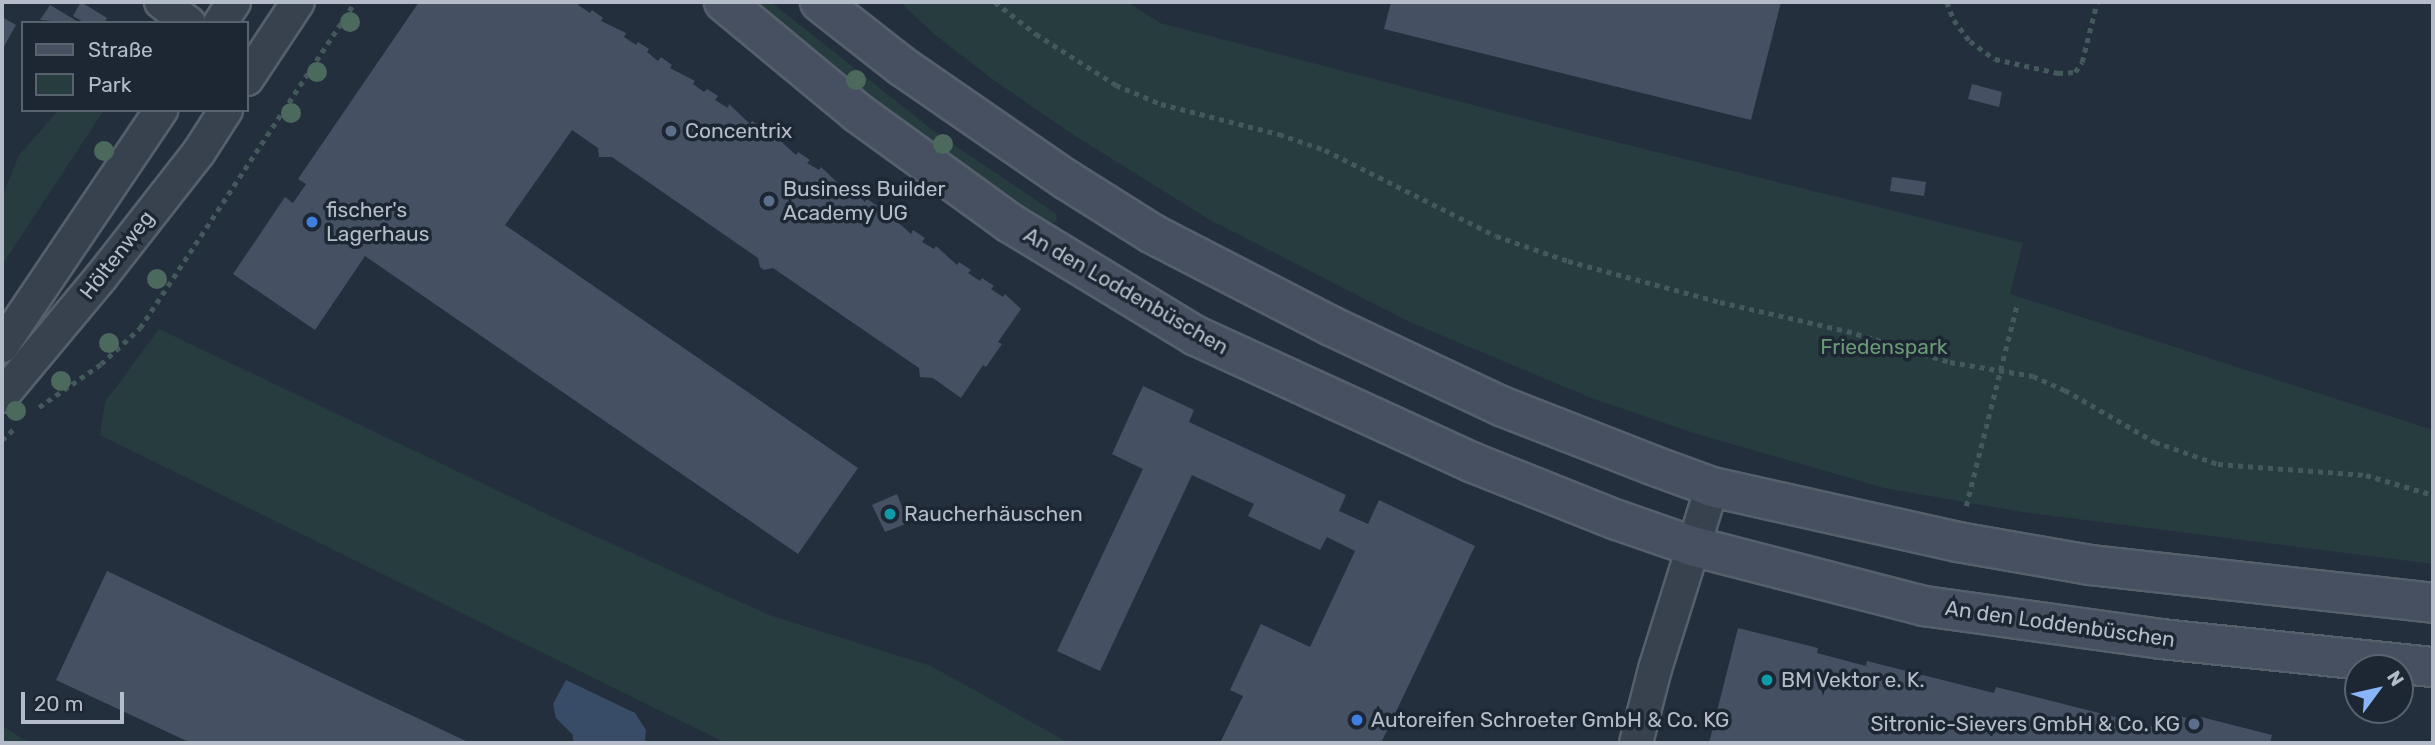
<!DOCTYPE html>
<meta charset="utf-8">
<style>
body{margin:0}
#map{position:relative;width:2435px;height:745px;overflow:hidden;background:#242f3e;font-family:Rubik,sans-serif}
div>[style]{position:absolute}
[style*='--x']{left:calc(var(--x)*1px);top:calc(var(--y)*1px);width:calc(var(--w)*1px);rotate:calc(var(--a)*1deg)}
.green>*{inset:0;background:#263c3f}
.water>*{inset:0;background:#394c67}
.building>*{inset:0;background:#455162}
.path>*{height:4.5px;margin-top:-2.25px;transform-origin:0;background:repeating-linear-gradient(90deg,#44595c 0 5px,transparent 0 10px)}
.roads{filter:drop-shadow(2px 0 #565f6c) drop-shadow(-2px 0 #565f6c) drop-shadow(0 2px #565f6c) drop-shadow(0 -2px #565f6c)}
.minor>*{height:32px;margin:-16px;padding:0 16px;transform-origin:16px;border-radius:16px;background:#38414e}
.secondary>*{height:38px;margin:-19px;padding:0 19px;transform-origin:19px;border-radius:19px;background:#465061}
.trees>*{width:20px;height:20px;margin:-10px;border-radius:50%;background:#4b6a5d}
.dots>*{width:19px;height:19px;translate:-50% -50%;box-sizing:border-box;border:4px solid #1d2633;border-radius:50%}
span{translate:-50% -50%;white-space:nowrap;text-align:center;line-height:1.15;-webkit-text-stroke:7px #1d2633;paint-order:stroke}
.poi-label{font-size:21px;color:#b4bcc9}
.left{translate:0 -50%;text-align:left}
.right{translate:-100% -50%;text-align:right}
.street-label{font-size:21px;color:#b4bcc9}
.park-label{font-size:21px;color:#6b9a76}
.frame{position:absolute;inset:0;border:4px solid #b4bcc9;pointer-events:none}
.legend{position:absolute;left:21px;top:21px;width:228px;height:91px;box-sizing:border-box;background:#1d2633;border:2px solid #59626f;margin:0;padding:9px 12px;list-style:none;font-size:21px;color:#b4bcc9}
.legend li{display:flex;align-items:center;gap:14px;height:35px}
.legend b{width:35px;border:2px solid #59626f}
.north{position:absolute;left:2344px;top:654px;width:70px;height:70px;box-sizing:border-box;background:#1d2633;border:2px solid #59626f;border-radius:50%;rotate:57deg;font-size:19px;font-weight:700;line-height:28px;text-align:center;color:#b4bcc9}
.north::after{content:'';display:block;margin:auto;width:24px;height:32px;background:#8ab4f8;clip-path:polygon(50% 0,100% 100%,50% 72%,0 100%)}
.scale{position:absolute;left:21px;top:692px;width:103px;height:32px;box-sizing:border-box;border:4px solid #b4bcc9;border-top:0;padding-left:9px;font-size:21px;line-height:24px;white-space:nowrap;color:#b4bcc9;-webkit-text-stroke:5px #1d2633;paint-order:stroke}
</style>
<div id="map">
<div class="green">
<div style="clip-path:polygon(754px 2px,771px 2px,935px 132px,1052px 211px,1056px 214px,1057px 222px,1050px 223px,983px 179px,890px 112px)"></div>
<div style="clip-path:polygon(900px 2px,1127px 2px,1160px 23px,1576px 132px,2023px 243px,2010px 294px,2433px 430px,2433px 564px,2022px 512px,1884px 488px,1694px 433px,1591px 398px,1410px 322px,1210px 220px,1072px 134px,995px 81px,935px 35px)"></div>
<div style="clip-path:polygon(59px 110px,104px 110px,2px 265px,2px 198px,19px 155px)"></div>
<div style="clip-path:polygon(159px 329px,555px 518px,769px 615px,931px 666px,1069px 743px,726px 743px,100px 435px,105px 402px)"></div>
<div style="clip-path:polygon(2px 726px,30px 743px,2px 743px)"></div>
</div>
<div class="water">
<div style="clip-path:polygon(566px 680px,635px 713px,646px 730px,645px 743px,573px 743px,573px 735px,556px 718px,553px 704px)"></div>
</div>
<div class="building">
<div style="clip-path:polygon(81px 2px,107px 18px,104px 23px,85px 23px,73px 16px)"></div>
<div style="clip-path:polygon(419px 2px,580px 2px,578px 5px,590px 13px,592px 10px,603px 18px,601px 21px,626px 33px,624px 37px,636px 45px,638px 42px,649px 49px,647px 52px,658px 61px,661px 57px,672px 65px,670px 68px,695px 81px,693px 84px,704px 92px,707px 89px,718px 96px,715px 100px,728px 108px,729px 104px,750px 124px,752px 121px,764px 128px,761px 131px,773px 139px,775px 136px,796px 155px,798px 152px,810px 160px,807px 163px,819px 170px,821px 167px,842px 187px,844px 183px,865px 202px,867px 199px,879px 207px,877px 210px,888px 218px,890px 215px,911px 234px,913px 230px,925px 238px,922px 242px,934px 249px,936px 246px,957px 265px,959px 262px,971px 270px,968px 273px,980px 281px,982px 278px,994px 286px,991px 289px,1003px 297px,1005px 294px,1021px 309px,998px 342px,1002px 344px,986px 367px,983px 365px,961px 398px,933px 378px,920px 377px,919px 368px,773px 268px,764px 270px,760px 267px,758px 258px,612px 157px,599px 157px,598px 148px,572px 130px,505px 225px,858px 468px,798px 554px,365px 256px,315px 330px,233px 274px,285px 197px,293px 203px,306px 184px,298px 179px)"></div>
<div style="clip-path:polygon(1391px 2px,1781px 2px,1751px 120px,1384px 29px)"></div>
<div style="clip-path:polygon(50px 5px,77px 21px,75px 23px,40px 20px)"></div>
<div style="clip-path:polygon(2px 17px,16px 25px,2px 50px)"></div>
<div style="clip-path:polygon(1972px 84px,2002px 92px,1999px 107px,1968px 99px)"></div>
<div style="clip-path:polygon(1892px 177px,1926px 182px,1924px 196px,1890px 191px)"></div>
<div style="clip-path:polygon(1143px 386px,1194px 410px,1189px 422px,1346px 495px,1339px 511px,1368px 524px,1379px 500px,1475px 546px,1381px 743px,1220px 743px,1243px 696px,1230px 690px,1261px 624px,1310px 647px,1355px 551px,1327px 537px,1320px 550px,1248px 516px,1254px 504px,1192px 475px,1100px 671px,1057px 651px,1143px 469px,1112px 454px)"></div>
<div style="clip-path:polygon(897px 494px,908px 523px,885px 532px,872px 505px)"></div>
<div style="clip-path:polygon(107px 571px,396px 708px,470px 743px,191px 743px,56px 680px)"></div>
<div style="clip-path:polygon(1738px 628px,1818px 648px,1817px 653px,1866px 666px,1867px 661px,1994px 693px,1996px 687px,2158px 728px,2162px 712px,2195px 720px,2197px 716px,2272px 735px,2270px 743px,1709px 743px)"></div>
</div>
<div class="path">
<div style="--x:995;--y:2;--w:52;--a:38"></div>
<div style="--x:1036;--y:34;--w:95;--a:32.5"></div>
<div style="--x:1116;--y:85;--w:49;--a:22.9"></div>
<div style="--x:1161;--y:104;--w:122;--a:14.3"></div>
<div style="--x:1279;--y:134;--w:49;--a:19.2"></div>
<div style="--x:1325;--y:150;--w:191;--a:26.7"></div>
<div style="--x:1496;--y:236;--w:76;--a:19.1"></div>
<div style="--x:1568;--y:261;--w:157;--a:15.1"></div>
<div style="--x:1720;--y:302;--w:130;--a:12.9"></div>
<div style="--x:1847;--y:331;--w:108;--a:16.8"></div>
<div style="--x:1950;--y:362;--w:84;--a:9.6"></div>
<div style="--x:2033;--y:376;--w:35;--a:24"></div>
<div style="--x:2065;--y:390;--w:104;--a:30"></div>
<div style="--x:2155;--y:442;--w:67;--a:19.2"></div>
<div style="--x:2218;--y:464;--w:148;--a:4.3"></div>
<div style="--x:2366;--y:475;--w:70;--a:16.6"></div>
<div style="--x:1947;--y:2;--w:19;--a:69"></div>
<div style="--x:1954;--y:20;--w:26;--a:53"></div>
<div style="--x:1970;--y:41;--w:31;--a:36"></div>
<div style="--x:1995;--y:59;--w:65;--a:12.5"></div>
<div style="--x:2058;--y:73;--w:17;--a:-3"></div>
<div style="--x:2075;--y:72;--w:12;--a:-55"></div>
<div style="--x:2082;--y:62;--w:62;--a:-76"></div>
<div style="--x:39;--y:407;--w:75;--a:-34.7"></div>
<div style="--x:101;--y:364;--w:53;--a:-42.7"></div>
<div style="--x:140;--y:328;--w:391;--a:-56.6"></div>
<div style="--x:2;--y:440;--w:16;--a:-43"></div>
<div style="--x:1966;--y:506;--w:207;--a:-75.8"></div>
</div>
<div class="roads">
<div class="minor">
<div style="--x:161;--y:2;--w:35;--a:37"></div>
<div style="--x:220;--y:23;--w:25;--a:-56"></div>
<div style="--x:247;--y:79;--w:92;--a:-56.5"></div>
<div style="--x:2;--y:346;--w:285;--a:-56"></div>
<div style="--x:2;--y:396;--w:156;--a:-50.2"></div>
<div style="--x:102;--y:276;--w:157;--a:-52"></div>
<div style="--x:199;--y:152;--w:50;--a:-57.3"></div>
<div style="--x:1636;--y:743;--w:76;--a:-75.6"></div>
<div style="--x:1655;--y:669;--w:191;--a:-72.6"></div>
</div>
<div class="secondary">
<div style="--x:724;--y:2;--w:174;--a:39.6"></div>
<div style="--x:858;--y:113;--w:188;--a:35.9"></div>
<div style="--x:1010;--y:223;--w:218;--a:31.3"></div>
<div style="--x:1196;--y:336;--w:302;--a:24.6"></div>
<div style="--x:1471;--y:462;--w:157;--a:21.7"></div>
<div style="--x:1617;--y:520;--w:79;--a:19.1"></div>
<div style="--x:1692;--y:546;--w:240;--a:14.5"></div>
<div style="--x:1924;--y:606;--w:239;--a:7.9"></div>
<div style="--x:2161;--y:639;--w:273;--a:5.9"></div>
<div style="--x:820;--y:2;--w:105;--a:38.1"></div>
<div style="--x:903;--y:67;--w:199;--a:34.6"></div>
<div style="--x:1067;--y:180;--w:99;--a:32.2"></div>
<div style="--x:1151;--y:233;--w:203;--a:27.3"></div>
<div style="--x:1331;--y:326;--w:188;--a:25.2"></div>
<div style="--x:1501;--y:406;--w:162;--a:21.3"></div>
<div style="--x:1652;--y:465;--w:64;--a:20.1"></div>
<div style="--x:1712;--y:487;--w:252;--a:12.6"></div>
<div style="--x:1958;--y:542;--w:134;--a:9.9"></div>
<div style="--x:2090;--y:565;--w:345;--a:6.3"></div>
</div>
</div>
<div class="trees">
<div style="left:350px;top:22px"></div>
<div style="left:317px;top:72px"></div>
<div style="left:856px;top:80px"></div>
<div style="left:291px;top:113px"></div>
<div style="left:943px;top:144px"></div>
<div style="left:104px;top:151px"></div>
<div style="left:157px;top:279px"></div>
<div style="left:109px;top:343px"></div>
<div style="left:61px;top:381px"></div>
<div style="left:16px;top:411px"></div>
</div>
<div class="dots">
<div style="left:671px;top:131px;background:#5c6f8a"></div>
<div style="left:769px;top:201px;background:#5c6f8a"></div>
<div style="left:312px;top:222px;background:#3f7fe0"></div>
<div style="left:890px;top:514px;background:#0f9aa8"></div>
<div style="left:1767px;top:680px;background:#0f9aa8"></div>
<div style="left:1357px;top:720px;background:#3f7fe0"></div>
<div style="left:2194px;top:724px;background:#5c6f8a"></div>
</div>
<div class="poi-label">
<span class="left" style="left:685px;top:131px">Concentrix</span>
<span class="left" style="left:783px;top:201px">Business Builder<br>Academy UG</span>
<span class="left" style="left:326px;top:222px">fischer's<br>Lagerhaus</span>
<span class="left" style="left:904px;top:514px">Raucherhäuschen</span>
<span class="left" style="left:1781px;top:680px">BM Vektor e. K.</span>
<span class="left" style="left:1371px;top:720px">Autoreifen Schroeter GmbH &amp; Co. KG</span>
<span class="right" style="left:2180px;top:724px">Sitronic-Sievers GmbH &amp; Co. KG</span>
</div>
<div class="street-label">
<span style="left:117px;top:255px;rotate:-52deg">Höltenweg</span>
<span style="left:1126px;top:291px;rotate:30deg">An den Loddenbüschen</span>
<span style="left:2060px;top:624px;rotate:8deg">An den Loddenbüschen</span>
</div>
<div class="park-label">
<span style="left:1884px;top:347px">Friedenspark</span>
</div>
<div class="frame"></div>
<ul class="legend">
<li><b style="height:9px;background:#465061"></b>Straße</li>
<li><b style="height:19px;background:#263c3f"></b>Park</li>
</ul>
<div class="north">N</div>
<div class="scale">20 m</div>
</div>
